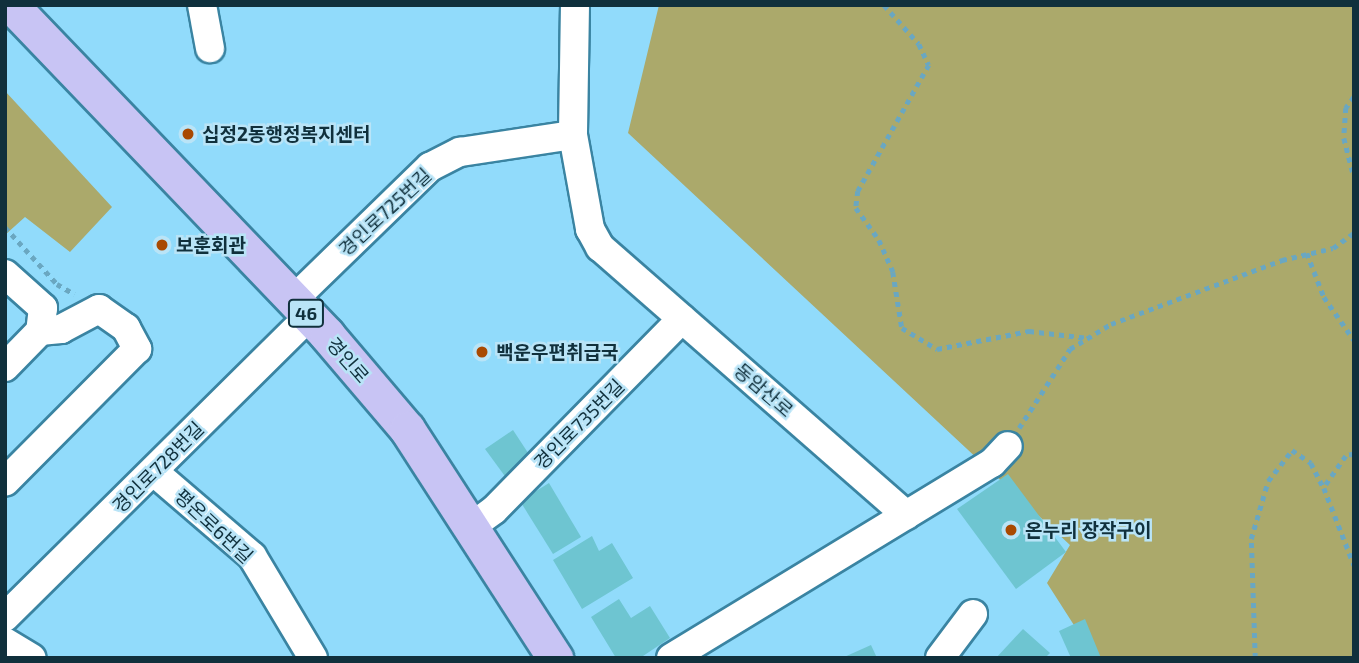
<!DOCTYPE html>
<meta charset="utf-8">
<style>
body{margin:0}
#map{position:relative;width:1359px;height:663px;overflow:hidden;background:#91dbfb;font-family:"Exo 2","Noto Sans KR",sans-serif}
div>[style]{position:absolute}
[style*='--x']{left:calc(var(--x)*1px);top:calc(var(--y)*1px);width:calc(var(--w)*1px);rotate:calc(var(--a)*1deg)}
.green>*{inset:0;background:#aba96b}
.building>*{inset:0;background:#6ec5d1}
.path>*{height:4.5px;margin-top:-2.25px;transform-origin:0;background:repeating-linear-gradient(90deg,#6aa7c1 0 5px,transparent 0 10px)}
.roads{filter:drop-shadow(2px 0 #3a84a2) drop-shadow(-2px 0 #3a84a2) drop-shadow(0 2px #3a84a2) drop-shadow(0 -2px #3a84a2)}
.minor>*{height:28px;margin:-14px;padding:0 14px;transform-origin:14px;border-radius:14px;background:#fff}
.major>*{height:35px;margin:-17.5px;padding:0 17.5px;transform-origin:17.5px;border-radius:17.5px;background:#c8c4f4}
.dots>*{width:19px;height:19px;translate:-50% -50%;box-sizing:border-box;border:4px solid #b9e4f7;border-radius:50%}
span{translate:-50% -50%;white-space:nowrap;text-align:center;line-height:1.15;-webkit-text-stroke:5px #b9e4f7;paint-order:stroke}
.shield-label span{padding:2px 5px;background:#b9e4f7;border:2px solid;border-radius:5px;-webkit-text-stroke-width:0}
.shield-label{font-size:18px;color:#10303c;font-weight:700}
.poi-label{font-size:19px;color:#10303c;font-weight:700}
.left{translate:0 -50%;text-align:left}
.street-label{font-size:19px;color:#10303c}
.frame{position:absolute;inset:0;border:7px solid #10303c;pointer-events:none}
</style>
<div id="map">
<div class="green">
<div style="clip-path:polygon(659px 5px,1354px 5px,1354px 658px,1095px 658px,1047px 583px,1070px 545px,628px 133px)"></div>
<div style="clip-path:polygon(5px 91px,112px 207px,70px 252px,25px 217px,5px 235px)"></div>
</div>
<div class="building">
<div style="clip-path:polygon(513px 430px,534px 462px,507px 479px,485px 449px)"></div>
<div style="clip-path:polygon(1008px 474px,1066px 552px,1016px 589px,957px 509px)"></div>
<div style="clip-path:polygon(549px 483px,581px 537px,553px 554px,520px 501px)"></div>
<div style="clip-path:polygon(592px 536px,599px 551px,612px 543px,633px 578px,582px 609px,553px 560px)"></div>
<div style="clip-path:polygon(619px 599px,631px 618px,650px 606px,670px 638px,640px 658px,616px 658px,591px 617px)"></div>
<div style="clip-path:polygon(1085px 619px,1101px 658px,1071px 658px,1059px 631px)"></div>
<div style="clip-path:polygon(1023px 629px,1050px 653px,1045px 658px,996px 658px)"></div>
<div style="clip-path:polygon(871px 645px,877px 658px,842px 658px)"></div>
</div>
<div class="path">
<div style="--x:884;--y:5;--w:52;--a:48.1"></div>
<div style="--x:919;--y:44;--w:23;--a:65"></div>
<div style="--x:929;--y:65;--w:145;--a:119.4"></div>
<div style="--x:858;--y:191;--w:17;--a:97"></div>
<div style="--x:856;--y:208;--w:39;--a:54"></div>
<div style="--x:879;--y:240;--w:35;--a:66"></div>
<div style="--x:893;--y:272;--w:57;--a:80.9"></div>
<div style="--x:902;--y:328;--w:41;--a:31"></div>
<div style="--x:937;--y:349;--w:94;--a:-11.1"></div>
<div style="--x:1029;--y:331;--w:60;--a:6.7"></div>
<div style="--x:1354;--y:97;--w:14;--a:126"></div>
<div style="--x:1346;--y:108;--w:30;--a:94"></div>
<div style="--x:1344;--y:138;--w:40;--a:75.6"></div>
<div style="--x:5;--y:227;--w:77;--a:47.6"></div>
<div style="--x:57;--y:284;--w:20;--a:30"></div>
<div style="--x:1307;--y:253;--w:47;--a:68.9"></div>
<div style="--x:1324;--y:297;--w:52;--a:55.1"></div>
<div style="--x:1019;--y:428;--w:94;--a:-57.2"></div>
<div style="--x:1070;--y:349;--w:48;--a:-31.4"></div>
<div style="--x:1111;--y:324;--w:183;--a:-20.5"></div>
<div style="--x:1282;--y:260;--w:52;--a:-13.2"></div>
<div style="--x:1333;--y:248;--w:26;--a:-36"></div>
<div style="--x:1354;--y:454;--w:8;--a:166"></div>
<div style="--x:1346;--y:456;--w:39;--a:125"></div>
<div style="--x:1324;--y:488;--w:83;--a:68.7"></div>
<div style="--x:1255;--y:658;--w:119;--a:-91.9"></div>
<div style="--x:1251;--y:539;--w:60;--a:-73.7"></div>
<div style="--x:1268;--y:481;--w:39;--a:-52"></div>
<div style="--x:1292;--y:450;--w:23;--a:34"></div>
<div style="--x:1311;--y:463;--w:28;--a:63"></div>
</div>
<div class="roads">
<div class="minor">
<div style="--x:202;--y:5;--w:44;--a:79.5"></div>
<div style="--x:575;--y:5;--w:130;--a:90.9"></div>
<div style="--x:573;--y:135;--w:96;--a:79.7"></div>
<div style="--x:590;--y:229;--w:21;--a:61"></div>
<div style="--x:600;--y:247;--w:407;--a:41.2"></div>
<div style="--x:5;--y:274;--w:51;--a:41.8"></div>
<div style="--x:43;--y:308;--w:23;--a:97"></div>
<div style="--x:293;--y:300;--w:191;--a:-44.2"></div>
<div style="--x:430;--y:167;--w:34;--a:-27"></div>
<div style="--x:460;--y:152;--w:114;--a:-8.6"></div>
<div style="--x:5;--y:367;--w:50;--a:-45.8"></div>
<div style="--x:40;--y:331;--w:21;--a:-5"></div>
<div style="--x:61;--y:329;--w:43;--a:-27.8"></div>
<div style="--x:99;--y:309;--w:33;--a:35"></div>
<div style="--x:126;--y:328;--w:24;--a:62"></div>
<div style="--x:137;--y:349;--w:187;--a:134.8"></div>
<div style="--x:154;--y:472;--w:129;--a:40.6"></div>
<div style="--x:252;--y:556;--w:119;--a:59.1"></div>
<div style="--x:472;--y:526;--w:27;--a:-36"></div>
<div style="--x:494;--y:510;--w:268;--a:-45.5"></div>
<div style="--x:5;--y:617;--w:428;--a:-44.7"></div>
<div style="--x:5;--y:642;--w:31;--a:31"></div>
<div style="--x:671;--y:658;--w:376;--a:-31.3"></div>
<div style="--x:992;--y:463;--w:23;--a:-47"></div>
<div style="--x:940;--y:658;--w:55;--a:-53.1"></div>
</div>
<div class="major">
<div style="--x:11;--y:5;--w:457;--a:46.2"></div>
<div style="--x:327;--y:335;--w:123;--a:49.6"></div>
<div style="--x:407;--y:429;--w:273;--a:57.1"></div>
</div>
</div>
<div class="dots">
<div style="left:188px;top:134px;background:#a94901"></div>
<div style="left:162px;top:245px;background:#a94901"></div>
<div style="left:482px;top:352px;background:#a94901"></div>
<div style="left:1011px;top:530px;background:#a94901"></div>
</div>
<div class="shield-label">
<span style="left:306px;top:313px">46</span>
</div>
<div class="poi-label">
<span class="left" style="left:202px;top:134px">십정2동행정복지센터</span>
<span class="left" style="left:176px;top:245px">보훈회관</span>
<span class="left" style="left:496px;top:352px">백운우편취급국</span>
<span class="left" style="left:1025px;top:530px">온누리 장작구이</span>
</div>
<div class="street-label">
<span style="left:385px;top:212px;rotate:-43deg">경인로725번길</span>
<span style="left:348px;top:360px;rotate:49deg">경인로</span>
<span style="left:764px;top:390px;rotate:41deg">동암산로</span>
<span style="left:579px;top:424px;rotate:-45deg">경인로735번길</span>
<span style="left:158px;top:467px;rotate:-45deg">경인로728번길</span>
<span style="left:214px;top:526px;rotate:43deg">평온로6번길</span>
</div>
<div class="frame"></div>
</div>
